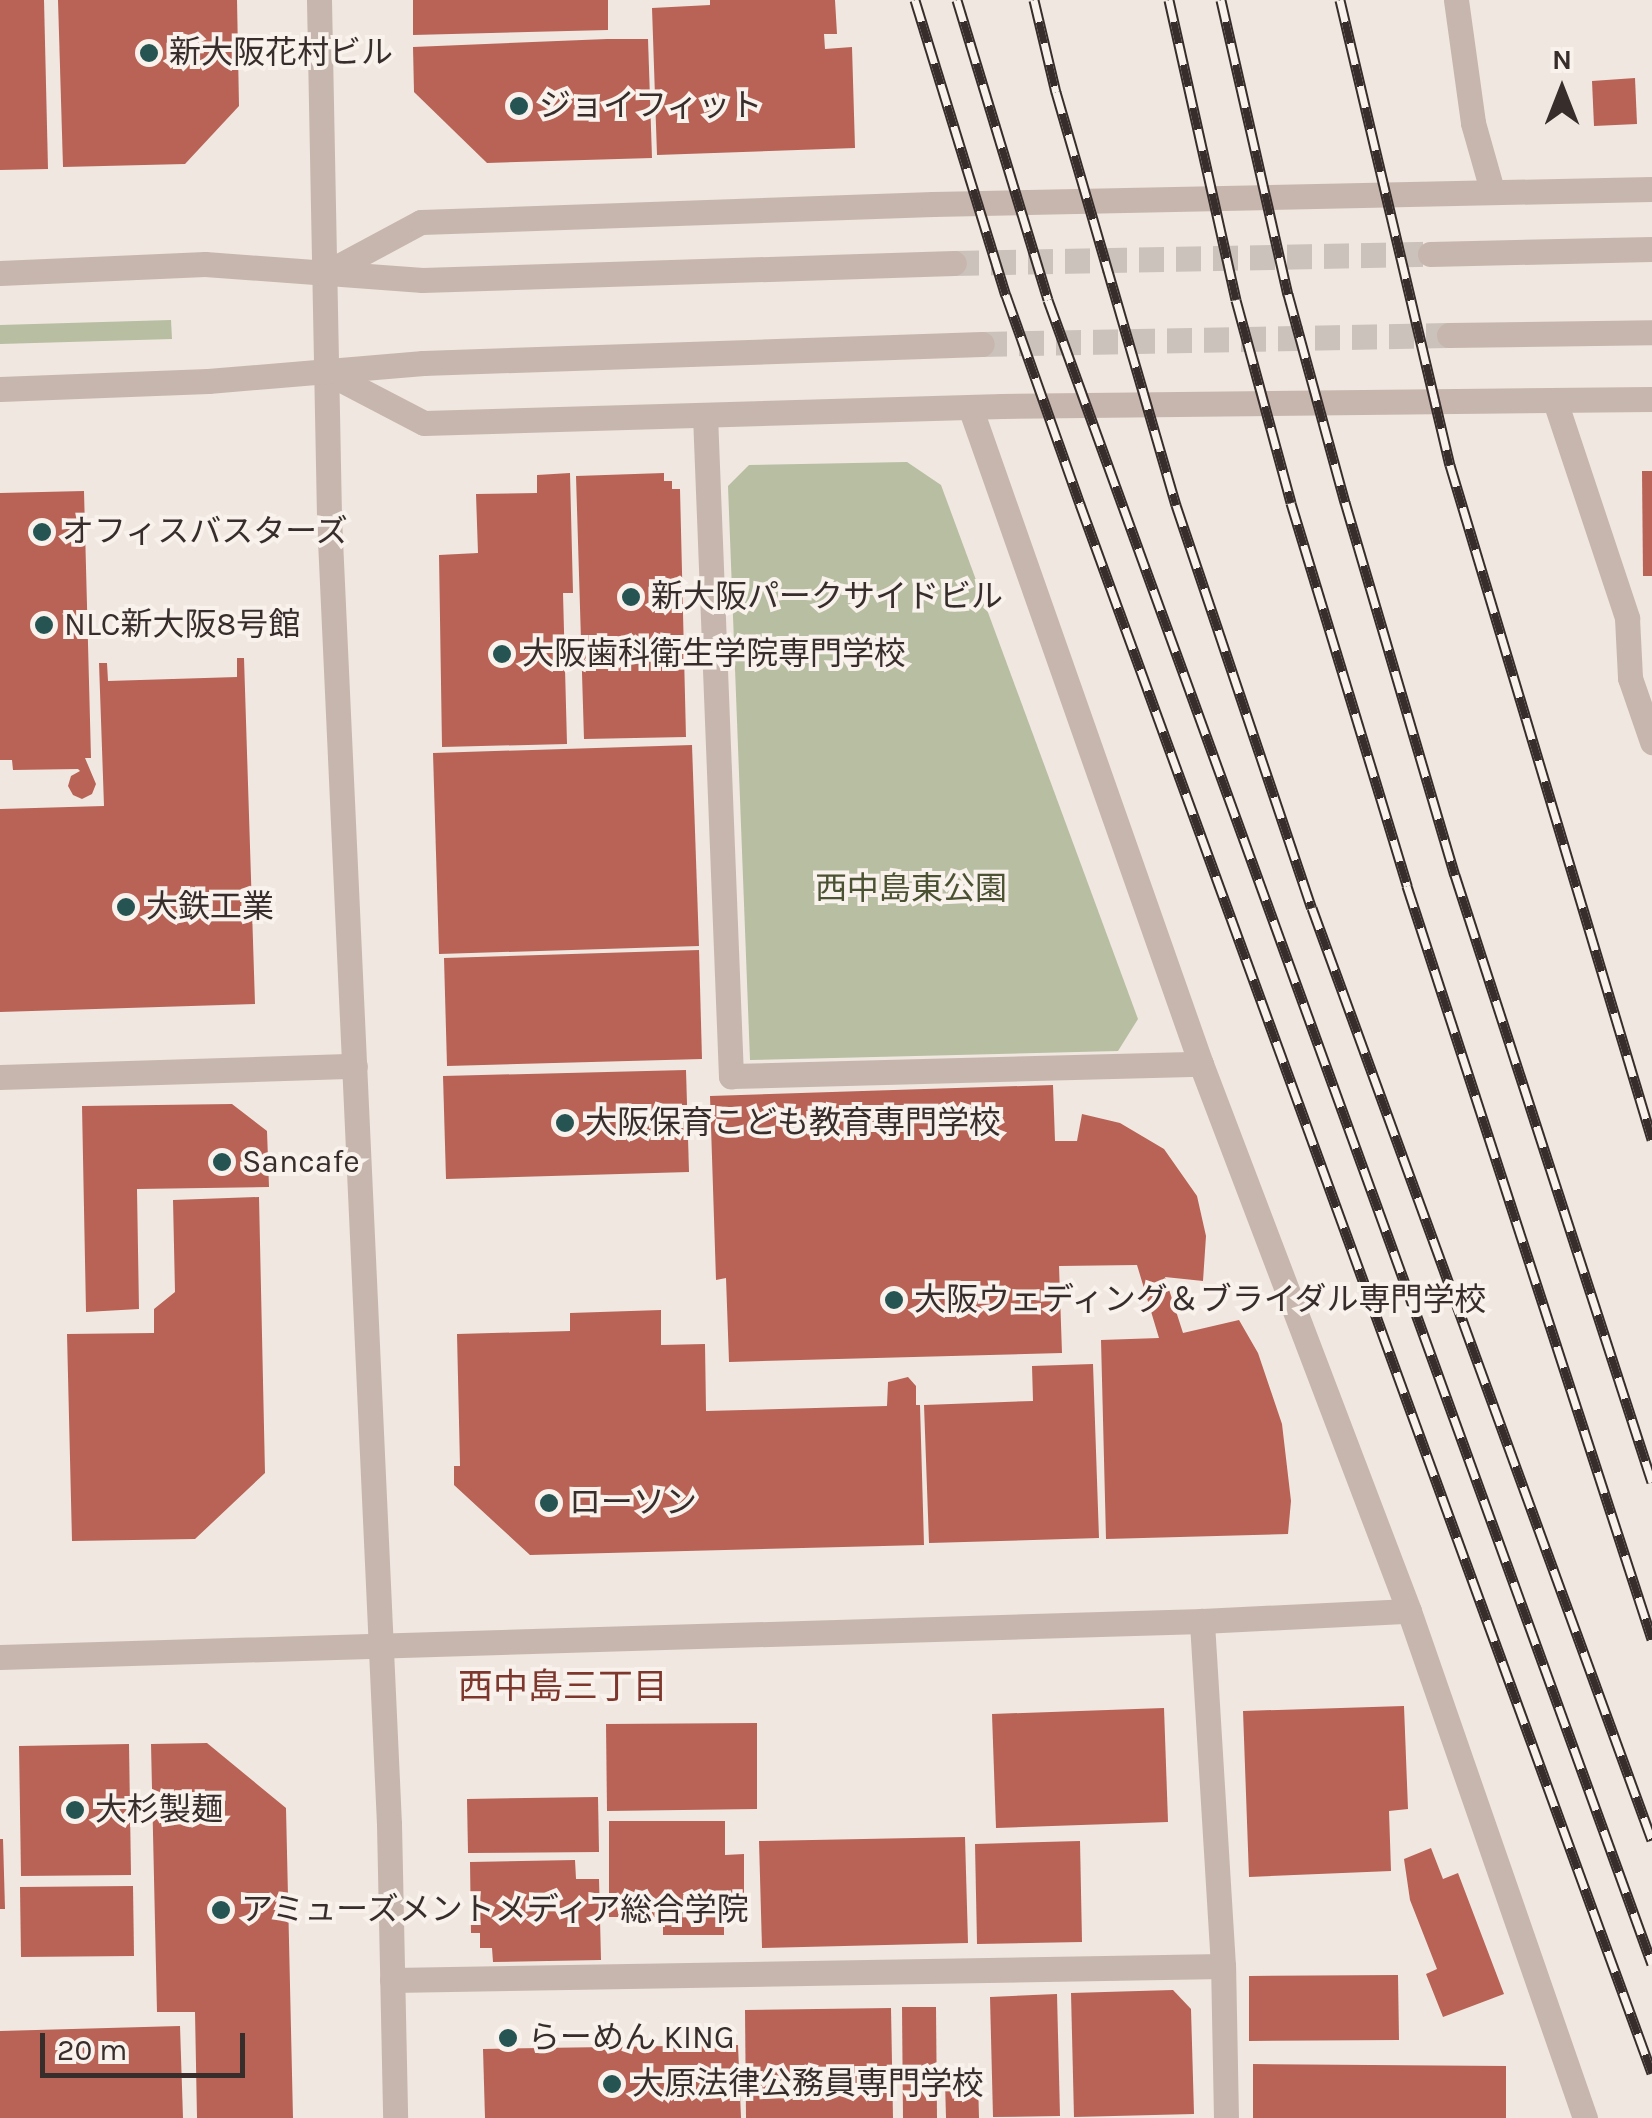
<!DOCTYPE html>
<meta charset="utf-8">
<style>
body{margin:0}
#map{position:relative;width:1652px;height:2118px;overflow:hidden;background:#f0e7e0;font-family:Karla,"Noto Sans JP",sans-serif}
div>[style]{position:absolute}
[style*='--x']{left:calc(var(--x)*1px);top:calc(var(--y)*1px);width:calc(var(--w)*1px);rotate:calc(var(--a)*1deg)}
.green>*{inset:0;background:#b7bea1}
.building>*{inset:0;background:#b86356}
.tertiary-tunnel>*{height:25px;margin-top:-12.5px;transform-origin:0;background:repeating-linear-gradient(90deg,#cbc2bc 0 25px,transparent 0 37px)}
.minor>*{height:25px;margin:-12.5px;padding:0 12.5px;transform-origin:12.5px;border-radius:12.5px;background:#c7b6ad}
.tertiary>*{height:25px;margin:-12.5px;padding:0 12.5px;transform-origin:12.5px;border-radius:12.5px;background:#c7b6ad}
.rail>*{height:11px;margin-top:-5.5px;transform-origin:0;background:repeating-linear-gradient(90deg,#f8f1ec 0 22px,#372d2b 0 44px);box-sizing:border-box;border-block:2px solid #372d2b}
.dots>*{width:28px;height:28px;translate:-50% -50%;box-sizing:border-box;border:5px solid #f8f1ec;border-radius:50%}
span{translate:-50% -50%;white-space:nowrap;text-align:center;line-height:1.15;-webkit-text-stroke:8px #f8f1ec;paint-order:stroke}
.poi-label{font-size:32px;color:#372d2b}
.left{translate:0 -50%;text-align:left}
.park-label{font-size:32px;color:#4a5231}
.neighbourhood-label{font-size:35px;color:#7d372d}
.north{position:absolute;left:1512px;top:40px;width:100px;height:100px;-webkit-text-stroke:8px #f8f1ec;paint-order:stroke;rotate:0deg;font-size:28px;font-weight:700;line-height:40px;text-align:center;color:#372d2b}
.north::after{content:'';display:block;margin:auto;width:35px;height:45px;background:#372d2b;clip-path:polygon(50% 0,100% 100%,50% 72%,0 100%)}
.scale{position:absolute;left:40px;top:2033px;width:205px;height:45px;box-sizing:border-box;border:5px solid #372d2b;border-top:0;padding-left:12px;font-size:30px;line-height:35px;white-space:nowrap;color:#372d2b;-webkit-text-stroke:8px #f8f1ec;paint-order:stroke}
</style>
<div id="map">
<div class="green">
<div style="clip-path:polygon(171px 320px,172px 339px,0 344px,0 325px)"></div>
<div style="clip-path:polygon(907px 462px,941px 485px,1138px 1019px,1118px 1051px,750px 1060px,728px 486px,749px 465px)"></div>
</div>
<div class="building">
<div style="clip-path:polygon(0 0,44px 0,48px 169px,0 170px)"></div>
<div style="clip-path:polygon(58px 0,237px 0,239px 106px,185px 164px,63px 167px)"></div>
<div style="clip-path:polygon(413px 0,608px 0,608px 30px,413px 35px)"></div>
<div style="clip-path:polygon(710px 0,835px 0,837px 34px,824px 34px,825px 49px,852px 47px,855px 148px,657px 155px,652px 8px,710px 5px)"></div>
<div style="clip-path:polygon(607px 39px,648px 39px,652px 158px,487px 163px,414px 92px,413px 47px)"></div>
<div style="clip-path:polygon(1635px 78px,1637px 124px,1594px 126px,1592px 81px)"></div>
<div style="clip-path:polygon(1642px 471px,1652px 471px,1652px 576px,1643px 576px)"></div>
<div style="clip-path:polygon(570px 473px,573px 593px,563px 593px,567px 744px,442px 747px,439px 555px,478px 553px,476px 494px,537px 493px,537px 475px)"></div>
<div style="clip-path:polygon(664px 473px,664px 481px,672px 481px,672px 489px,680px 489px,686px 737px,584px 739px,576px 476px)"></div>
<div style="clip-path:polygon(84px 491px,91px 758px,85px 758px,96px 784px,92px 794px,82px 799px,73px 795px,68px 786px,71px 776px,80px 771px,78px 769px,13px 770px,12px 760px,0 760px,0 493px)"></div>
<div style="clip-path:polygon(237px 658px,244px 658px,255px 1004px,0 1012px,0 809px,104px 806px,99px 663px,107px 663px,108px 681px,237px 677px)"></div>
<div style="clip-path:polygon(692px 745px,699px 946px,439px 954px,433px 753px)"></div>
<div style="clip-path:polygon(699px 950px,702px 1059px,447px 1066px,444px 958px)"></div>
<div style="clip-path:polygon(686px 1070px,689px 1172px,446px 1179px,443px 1076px)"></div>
<div style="clip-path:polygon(1053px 1085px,1055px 1141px,1077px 1141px,1082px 1114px,1120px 1123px,1164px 1149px,1197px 1196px,1206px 1236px,1203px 1281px,1165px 1277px,1183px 1333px,1239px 1320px,1258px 1353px,1282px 1424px,1291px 1501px,1288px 1534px,1106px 1539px,1101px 1340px,1159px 1338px,1137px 1265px,1059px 1266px,1062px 1353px,729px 1362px,726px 1278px,716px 1280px,710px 1096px)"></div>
<div style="clip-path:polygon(232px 1104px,267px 1131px,269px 1187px,137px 1189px,139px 1309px,86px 1312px,82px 1106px)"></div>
<div style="clip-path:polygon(259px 1197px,265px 1473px,195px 1539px,72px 1541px,67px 1334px,154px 1333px,154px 1309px,175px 1292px,173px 1200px)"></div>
<div style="clip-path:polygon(661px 1310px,661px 1345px,705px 1344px,706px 1411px,887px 1406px,888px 1382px,908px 1377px,916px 1386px,916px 1405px,920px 1405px,924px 1545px,530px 1555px,454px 1485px,454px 1466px,460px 1466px,457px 1334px,570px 1331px,570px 1313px)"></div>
<div style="clip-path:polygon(1093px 1364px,1099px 1538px,929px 1543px,924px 1405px,1033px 1401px,1032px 1366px)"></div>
<div style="clip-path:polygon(1404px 1706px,1408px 1809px,1389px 1811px,1391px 1871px,1249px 1877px,1243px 1711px)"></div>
<div style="clip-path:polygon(1164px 1708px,1168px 1822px,996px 1828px,992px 1714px)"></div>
<div style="clip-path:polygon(757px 1723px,757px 1809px,607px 1811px,606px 1724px)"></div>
<div style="clip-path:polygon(207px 1743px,286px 1808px,293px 2118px,197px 2118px,195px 2012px,157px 2012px,151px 1744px)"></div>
<div style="clip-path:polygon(129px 1744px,131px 1875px,21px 1876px,19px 1746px)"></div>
<div style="clip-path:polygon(598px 1797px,599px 1852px,468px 1853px,467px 1799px)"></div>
<div style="clip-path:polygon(609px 1821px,725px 1821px,725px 1855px,744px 1854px,744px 1912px,724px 1912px,724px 1935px,663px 1935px,663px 1917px,609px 1917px)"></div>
<div style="clip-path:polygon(965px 1837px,968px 1943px,762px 1948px,759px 1841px)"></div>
<div style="clip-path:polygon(0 1839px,3px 1839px,5px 1909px,0 1909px)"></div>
<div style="clip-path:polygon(1080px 1841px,1082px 1942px,977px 1944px,975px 1844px)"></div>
<div style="clip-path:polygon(1431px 1848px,1443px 1879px,1458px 1873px,1504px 1994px,1443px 2017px,1426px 1974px,1437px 1969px,1410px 1900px,1404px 1859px)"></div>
<div style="clip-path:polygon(575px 1860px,576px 1879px,599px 1879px,601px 1960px,493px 1962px,492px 1948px,480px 1948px,480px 1933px,471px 1933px,470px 1862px)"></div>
<div style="clip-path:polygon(133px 1886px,134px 1956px,21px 1957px,20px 1887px)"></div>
<div style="clip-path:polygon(1398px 1975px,1399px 2040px,1249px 2041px,1249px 1976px)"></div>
<div style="clip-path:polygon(1173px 1990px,1191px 2009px,1194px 2114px,1074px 2117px,1071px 1993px)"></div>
<div style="clip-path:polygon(1057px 1994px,1060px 2116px,993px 2117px,990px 1997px)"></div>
<div style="clip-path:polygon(902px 2007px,936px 2007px,937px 2118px,903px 2118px)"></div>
<div style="clip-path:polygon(891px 2008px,893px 2118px,746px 2118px,745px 2010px)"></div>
<div style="clip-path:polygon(180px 2026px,183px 2118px,0 2118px,0 2031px)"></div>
<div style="clip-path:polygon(738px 2045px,741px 2118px,485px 2118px,483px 2049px)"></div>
<div style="clip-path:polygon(1253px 2064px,1506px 2066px,1506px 2118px,1253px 2118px)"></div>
<div style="clip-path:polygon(945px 2081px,978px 2081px,979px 2118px,946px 2118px)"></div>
</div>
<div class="tertiary-tunnel">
<div style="--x:954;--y:263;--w:476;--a:-1.1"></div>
<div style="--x:982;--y:344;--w:467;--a:-1.1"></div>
</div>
<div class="minor">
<div style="--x:322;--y:275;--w:112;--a:-28.2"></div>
<div style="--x:421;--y:222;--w:512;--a:-2.01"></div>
<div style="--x:933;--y:204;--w:719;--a:-1.2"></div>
<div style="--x:326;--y:372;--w:110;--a:27.5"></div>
<div style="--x:424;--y:423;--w:578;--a:-1.68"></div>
<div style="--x:1002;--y:406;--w:650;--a:-0.62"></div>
<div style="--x:1555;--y:401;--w:229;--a:71.6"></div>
<div style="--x:1627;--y:618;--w:60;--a:87.1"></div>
<div style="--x:1630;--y:678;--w:68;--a:71"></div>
<div style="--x:970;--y:407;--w:696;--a:70.63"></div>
<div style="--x:1201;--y:1064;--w:585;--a:69.18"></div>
<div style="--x:705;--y:415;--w:662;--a:87.75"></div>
<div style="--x:731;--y:1076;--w:470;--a:-1.5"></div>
<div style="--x:0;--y:1077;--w:355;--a:-1.8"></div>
<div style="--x:392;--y:1980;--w:831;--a:-0.97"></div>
<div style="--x:1226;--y:2118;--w:152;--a:-91.1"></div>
<div style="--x:1223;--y:1966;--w:346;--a:-93.5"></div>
<div style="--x:1202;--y:1621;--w:207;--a:-2.8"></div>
<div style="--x:1409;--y:1611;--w:537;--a:70.86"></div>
</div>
<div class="tertiary">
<div style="--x:319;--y:0;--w:518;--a:88.89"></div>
<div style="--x:329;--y:518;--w:1307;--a:87.37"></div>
<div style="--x:389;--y:1824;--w:294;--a:88.8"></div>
<div style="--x:1456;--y:0;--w:124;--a:82.1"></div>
<div style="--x:1473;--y:123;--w:70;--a:74.2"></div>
<div style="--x:1430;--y:254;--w:222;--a:-1.3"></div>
<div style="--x:0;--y:273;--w:205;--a:-2.5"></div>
<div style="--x:205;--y:264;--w:218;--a:4.2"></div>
<div style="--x:422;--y:280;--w:532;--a:-1.83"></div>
<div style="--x:1449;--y:335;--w:203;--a:-0.8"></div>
<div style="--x:0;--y:389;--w:208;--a:-2.2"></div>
<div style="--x:208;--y:381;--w:216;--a:-4.8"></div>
<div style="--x:423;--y:363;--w:559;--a:-1.95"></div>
<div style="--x:0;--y:1657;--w:1203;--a:-1.72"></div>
</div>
<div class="rail">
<div style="--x:915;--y:0;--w:309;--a:72.9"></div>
<div style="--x:1006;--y:295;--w:222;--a:70.5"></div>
<div style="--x:1080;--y:504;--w:1670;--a:69.97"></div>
<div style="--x:957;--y:0;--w:313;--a:73.1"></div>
<div style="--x:1048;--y:300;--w:1770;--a:70.05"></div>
<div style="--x:1034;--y:0;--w:95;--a:76.6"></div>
<div style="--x:1056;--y:92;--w:430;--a:73.8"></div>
<div style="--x:1176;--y:505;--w:425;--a:71.4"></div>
<div style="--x:1312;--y:908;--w:992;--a:69.96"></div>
<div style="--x:1169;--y:0;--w:307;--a:77.4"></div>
<div style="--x:1236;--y:300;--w:210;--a:74.8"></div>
<div style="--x:1291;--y:503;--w:400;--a:73.1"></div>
<div style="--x:1407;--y:886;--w:792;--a:71.98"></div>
<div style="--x:1221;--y:0;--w:302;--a:77.2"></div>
<div style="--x:1288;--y:294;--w:216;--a:74.7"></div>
<div style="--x:1345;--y:502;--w:389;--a:73.6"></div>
<div style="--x:1455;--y:875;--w:638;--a:72.02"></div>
<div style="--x:1340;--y:0;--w:478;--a:76.7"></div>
<div style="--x:1450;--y:465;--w:704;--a:73.32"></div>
</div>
<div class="dots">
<div style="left:149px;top:53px;background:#255452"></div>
<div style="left:519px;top:106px;background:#255452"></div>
<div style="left:42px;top:532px;background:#255452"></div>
<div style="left:631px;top:597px;background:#255452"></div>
<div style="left:44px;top:625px;background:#255452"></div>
<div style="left:502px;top:654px;background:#255452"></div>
<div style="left:126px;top:907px;background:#255452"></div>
<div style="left:565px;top:1123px;background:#255452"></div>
<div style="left:222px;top:1162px;background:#255452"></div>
<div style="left:894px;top:1300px;background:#255452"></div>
<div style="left:549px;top:1503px;background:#255452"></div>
<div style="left:75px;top:1810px;background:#255452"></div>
<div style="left:221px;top:1910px;background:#255452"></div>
<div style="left:508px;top:2038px;background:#255452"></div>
<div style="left:612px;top:2084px;background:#255452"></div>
</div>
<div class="poi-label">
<span class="left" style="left:169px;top:53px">新大阪花村ビル</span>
<span class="left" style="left:539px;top:106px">ジョイフィット</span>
<span class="left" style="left:62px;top:532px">オフィスバスターズ</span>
<span class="left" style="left:651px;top:597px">新大阪パークサイドビル</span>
<span class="left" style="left:64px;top:625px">NLC新大阪8号館</span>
<span class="left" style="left:522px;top:654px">大阪歯科衛生学院専門学校</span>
<span class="left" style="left:146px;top:907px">大鉄工業</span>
<span class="left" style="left:585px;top:1123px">大阪保育こども教育専門学校</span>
<span class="left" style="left:242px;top:1162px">Sancafe</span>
<span class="left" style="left:914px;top:1300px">大阪ウェディング＆ブライダル専門学校</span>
<span class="left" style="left:569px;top:1503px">ローソン</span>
<span class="left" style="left:95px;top:1810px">大杉製麺</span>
<span class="left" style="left:241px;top:1910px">アミューズメントメディア総合学院</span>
<span class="left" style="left:528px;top:2038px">らーめん KING</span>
<span class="left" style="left:632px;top:2084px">大原法律公務員専門学校</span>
</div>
<div class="park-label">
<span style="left:911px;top:889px">西中島東公園</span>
</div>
<div class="neighbourhood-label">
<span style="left:563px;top:1687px">西中島三丁目</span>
</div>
<div class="north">N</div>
<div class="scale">20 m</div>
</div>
